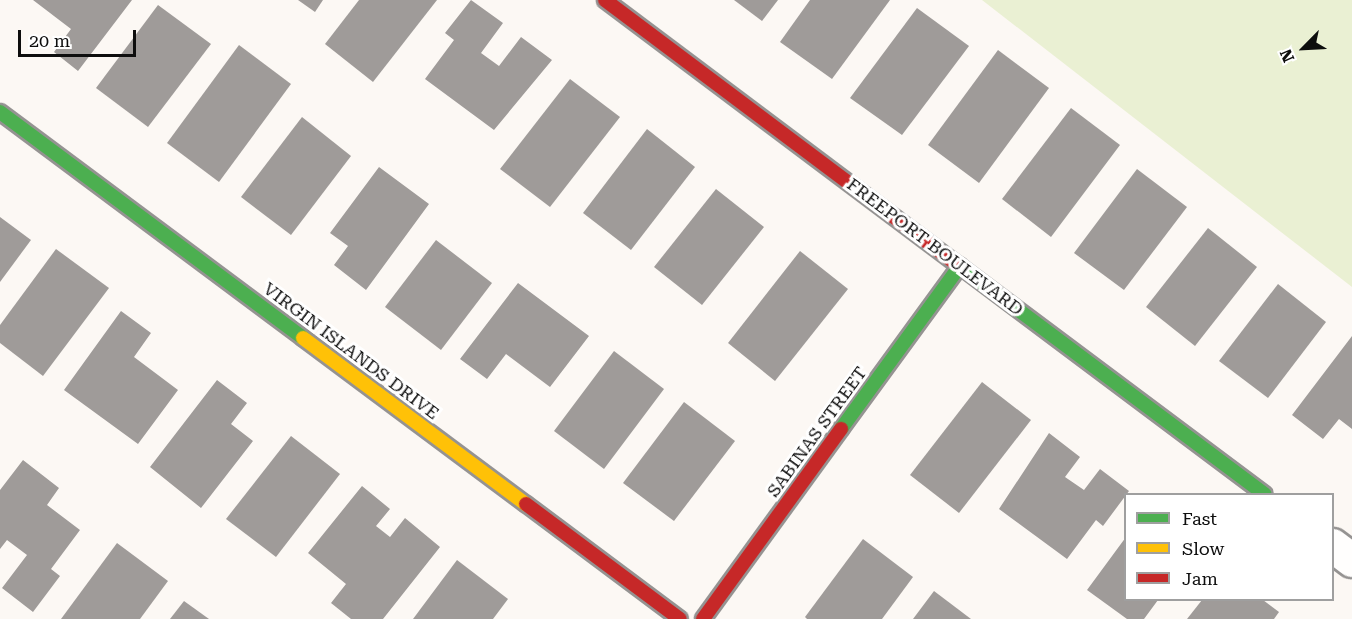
<!DOCTYPE html>
<style>
body{margin:0}
#map{position:relative;width:1352px;height:619px;overflow:hidden;background:#fcf8f4;font-family:"Roboto Serif",serif}
div>[style]{position:absolute}
[style*='--x']{left:calc(var(--x)*1px);top:calc(var(--y)*1px);width:calc(var(--w)*1px);rotate:calc(var(--a)*1deg)}
.green>*{inset:0;background:#eaf0d3}
.building>*{inset:0;background:#9f9b99}
.roads{filter:drop-shadow(2px 0 #959392) drop-shadow(-2px 0 #959392) drop-shadow(0 2px #959392) drop-shadow(0 -2px #959392)}
.street>*{height:33px;margin:-16.5px;padding:0 16.5px;transform-origin:16.5px;border-radius:16.5px;background:#fffefd}
.fast>*{height:14px;margin:-7px;padding:0 7px;transform-origin:7px;border-radius:7px;background:#4caf50}
.slow>*{height:14px;margin:-7px;padding:0 7px;transform-origin:7px;border-radius:7px;background:#ffc107}
.jam>*{height:14px;margin:-7px;padding:0 7px;transform-origin:7px;border-radius:7px;background:#c62828}
span{translate:-50% -50%;white-space:nowrap;text-align:center;line-height:1.15;-webkit-text-stroke:6px #fff;paint-order:stroke}
.street-label{font-size:18px;color:#0e0e0e}
.legend{position:absolute;left:1124px;top:493px;width:210px;height:108px;box-sizing:border-box;background:#fff;border:2px solid #9f9f9f;margin:0;padding:8px 10px;list-style:none;font-size:18px;color:#0e0e0e}
.legend li{display:flex;align-items:center;gap:12px;height:30px}
.legend b{width:30px;border:2px solid #9f9f9f}
.north{position:absolute;left:1274px;top:18px;width:60px;height:60px;-webkit-text-stroke:4px #fff;paint-order:stroke;rotate:246deg;font-size:16px;font-weight:700;line-height:24px;text-align:center;color:#0e0e0e}
.north::after{content:'';display:block;margin:auto;width:21px;height:27px;background:#0e0e0e;clip-path:polygon(50% 0,100% 100%,50% 72%,0 100%)}
.scale{position:absolute;left:18px;top:30px;width:118px;height:27px;box-sizing:border-box;border:3px solid #0e0e0e;border-top:0;padding-left:8px;font-size:18px;line-height:21px;white-space:nowrap;color:#0e0e0e;-webkit-text-stroke:4px #fff;paint-order:stroke}
</style>
<div id="map">
<div class="green">
<div style="clip-path:polygon(982px 0,1352px 0,1352px 287px)"></div>
</div>
<div class="building">
<div style="clip-path:polygon(33px 0,132px 0,78px 71px,54px 52px,71px 29px)"></div>
<div style="clip-path:polygon(298px 0,323px 0,315px 12px)"></div>
<div style="clip-path:polygon(359px 0,437px 0,373px 82px,325px 44px)"></div>
<div style="clip-path:polygon(471px 0,503px 23px,481px 53px,499px 66px,521px 37px,552px 60px,494px 130px,425px 79px,454px 40px,445px 33px)"></div>
<div style="clip-path:polygon(734px 0,778px 0,762px 21px)"></div>
<div style="clip-path:polygon(810px 0,890px 0,832px 79px,780px 42px)"></div>
<div style="clip-path:polygon(158px 5px,211px 44px,148px 127px,96px 88px)"></div>
<div style="clip-path:polygon(917px 8px,969px 46px,902px 135px,850px 98px)"></div>
<div style="clip-path:polygon(239px 45px,291px 84px,219px 182px,167px 143px)"></div>
<div style="clip-path:polygon(998px 50px,1049px 88px,979px 183px,928px 145px)"></div>
<div style="clip-path:polygon(570px 79px,620px 117px,550px 207px,500px 169px)"></div>
<div style="clip-path:polygon(1071px 108px,1120px 145px,1051px 237px,1002px 199px)"></div>
<div style="clip-path:polygon(302px 117px,351px 156px,291px 235px,241px 197px)"></div>
<div style="clip-path:polygon(647px 129px,695px 167px,631px 250px,583px 213px)"></div>
<div style="clip-path:polygon(379px 167px,429px 204px,366px 290px,334px 265px,348px 246px,330px 233px)"></div>
<div style="clip-path:polygon(1137px 169px,1187px 207px,1124px 290px,1074px 253px)"></div>
<div style="clip-path:polygon(716px 189px,764px 227px,702px 305px,654px 267px)"></div>
<div style="clip-path:polygon(0 217px,31px 240px,0 282px)"></div>
<div style="clip-path:polygon(1208px 228px,1257px 267px,1195px 346px,1146px 307px)"></div>
<div style="clip-path:polygon(436px 240px,492px 283px,441px 350px,385px 307px)"></div>
<div style="clip-path:polygon(56px 249px,109px 288px,43px 376px,0 343px,0 325px)"></div>
<div style="clip-path:polygon(800px 251px,848px 289px,775px 381px,728px 343px)"></div>
<div style="clip-path:polygon(518px 283px,589px 336px,550px 387px,506px 354px,487px 379px,460px 359px)"></div>
<div style="clip-path:polygon(1278px 284px,1326px 322px,1268px 398px,1219px 361px)"></div>
<div style="clip-path:polygon(121px 311px,151px 333px,134px 357px,178px 390px,138px 444px,64px 390px)"></div>
<div style="clip-path:polygon(1352px 336px,1352px 429px,1339px 419px,1323px 439px,1292px 415px)"></div>
<div style="clip-path:polygon(614px 351px,664px 389px,604px 469px,554px 431px)"></div>
<div style="clip-path:polygon(217px 380px,247px 403px,231px 424px,253px 441px,201px 508px,150px 467px)"></div>
<div style="clip-path:polygon(982px 382px,1031px 420px,959px 513px,910px 475px)"></div>
<div style="clip-path:polygon(684px 402px,735px 441px,674px 521px,623px 483px)"></div>
<div style="clip-path:polygon(1049px 433px,1080px 457px,1065px 477px,1084px 490px,1100px 469px,1129px 491px,1103px 526px,1096px 520px,1067px 559px,999px 509px)"></div>
<div style="clip-path:polygon(291px 436px,340px 474px,276px 557px,226px 519px)"></div>
<div style="clip-path:polygon(23px 460px,59px 488px,47px 505px,80px 530px,51px 569px,60px 576px,33px 612px,2px 588px,27px 555px,7px 540px,0 549px,0 490px)"></div>
<div style="clip-path:polygon(362px 486px,390px 509px,376px 526px,390px 537px,405px 518px,440px 547px,383px 619px,351px 619px,331px 603px,346px 584px,308px 553px)"></div>
<div style="clip-path:polygon(1126px 537px,1126px 600px,1158px 600px,1144px 619px,1127px 619px,1087px 590px)"></div>
<div style="clip-path:polygon(863px 539px,913px 577px,882px 619px,807px 619px,805px 617px)"></div>
<div style="clip-path:polygon(117px 543px,168px 581px,140px 619px,61px 619px)"></div>
<div style="clip-path:polygon(457px 560px,508px 599px,493px 619px,413px 619px)"></div>
<div style="clip-path:polygon(934px 591px,971px 619px,913px 619px)"></div>
<div style="clip-path:polygon(1202px 600px,1263px 600px,1279px 612px,1274px 619px,1187px 619px)"></div>
<div style="clip-path:polygon(184px 601px,209px 619px,170px 619px)"></div>
</div>
<div class="roads">
<div class="street">
<div style="--x:1332;--y:545;--w:25;--a:37"></div>
</div>
<div class="fast">
<div style="--x:0;--y:112;--w:378;--a:36.7"></div>
<div style="--x:957;--y:264;--w:384;--a:36.8"></div>
<div style="--x:841;--y:429;--w:202;--a:-53.9"></div>
</div>
<div class="slow">
<div style="--x:303;--y:338;--w:278;--a:36.7"></div>
</div>
<div class="jam">
<div style="--x:605;--y:0;--w:440;--a:36.9"></div>
<div style="--x:526;--y:504;--w:192;--a:36.8"></div>
<div style="--x:703;--y:619;--w:235;--a:-54"></div>
</div>
</div>
<div class="street-label">
<span style="left:935px;top:247px;rotate:37deg">FREEPORT BOULEVARD</span>
<span style="left:351px;top:351px;rotate:37deg">VIRGIN ISLANDS DRIVE</span>
<span style="left:817px;top:432px;rotate:-54deg">SABINAS STREET</span>
</div>
<ul class="legend">
<li><b style="height:8px;background:#4caf50"></b>Fast</li>
<li><b style="height:8px;background:#ffc107"></b>Slow</li>
<li><b style="height:8px;background:#c62828"></b>Jam</li>
</ul>
<div class="north">N</div>
<div class="scale">20 m</div>
</div>
